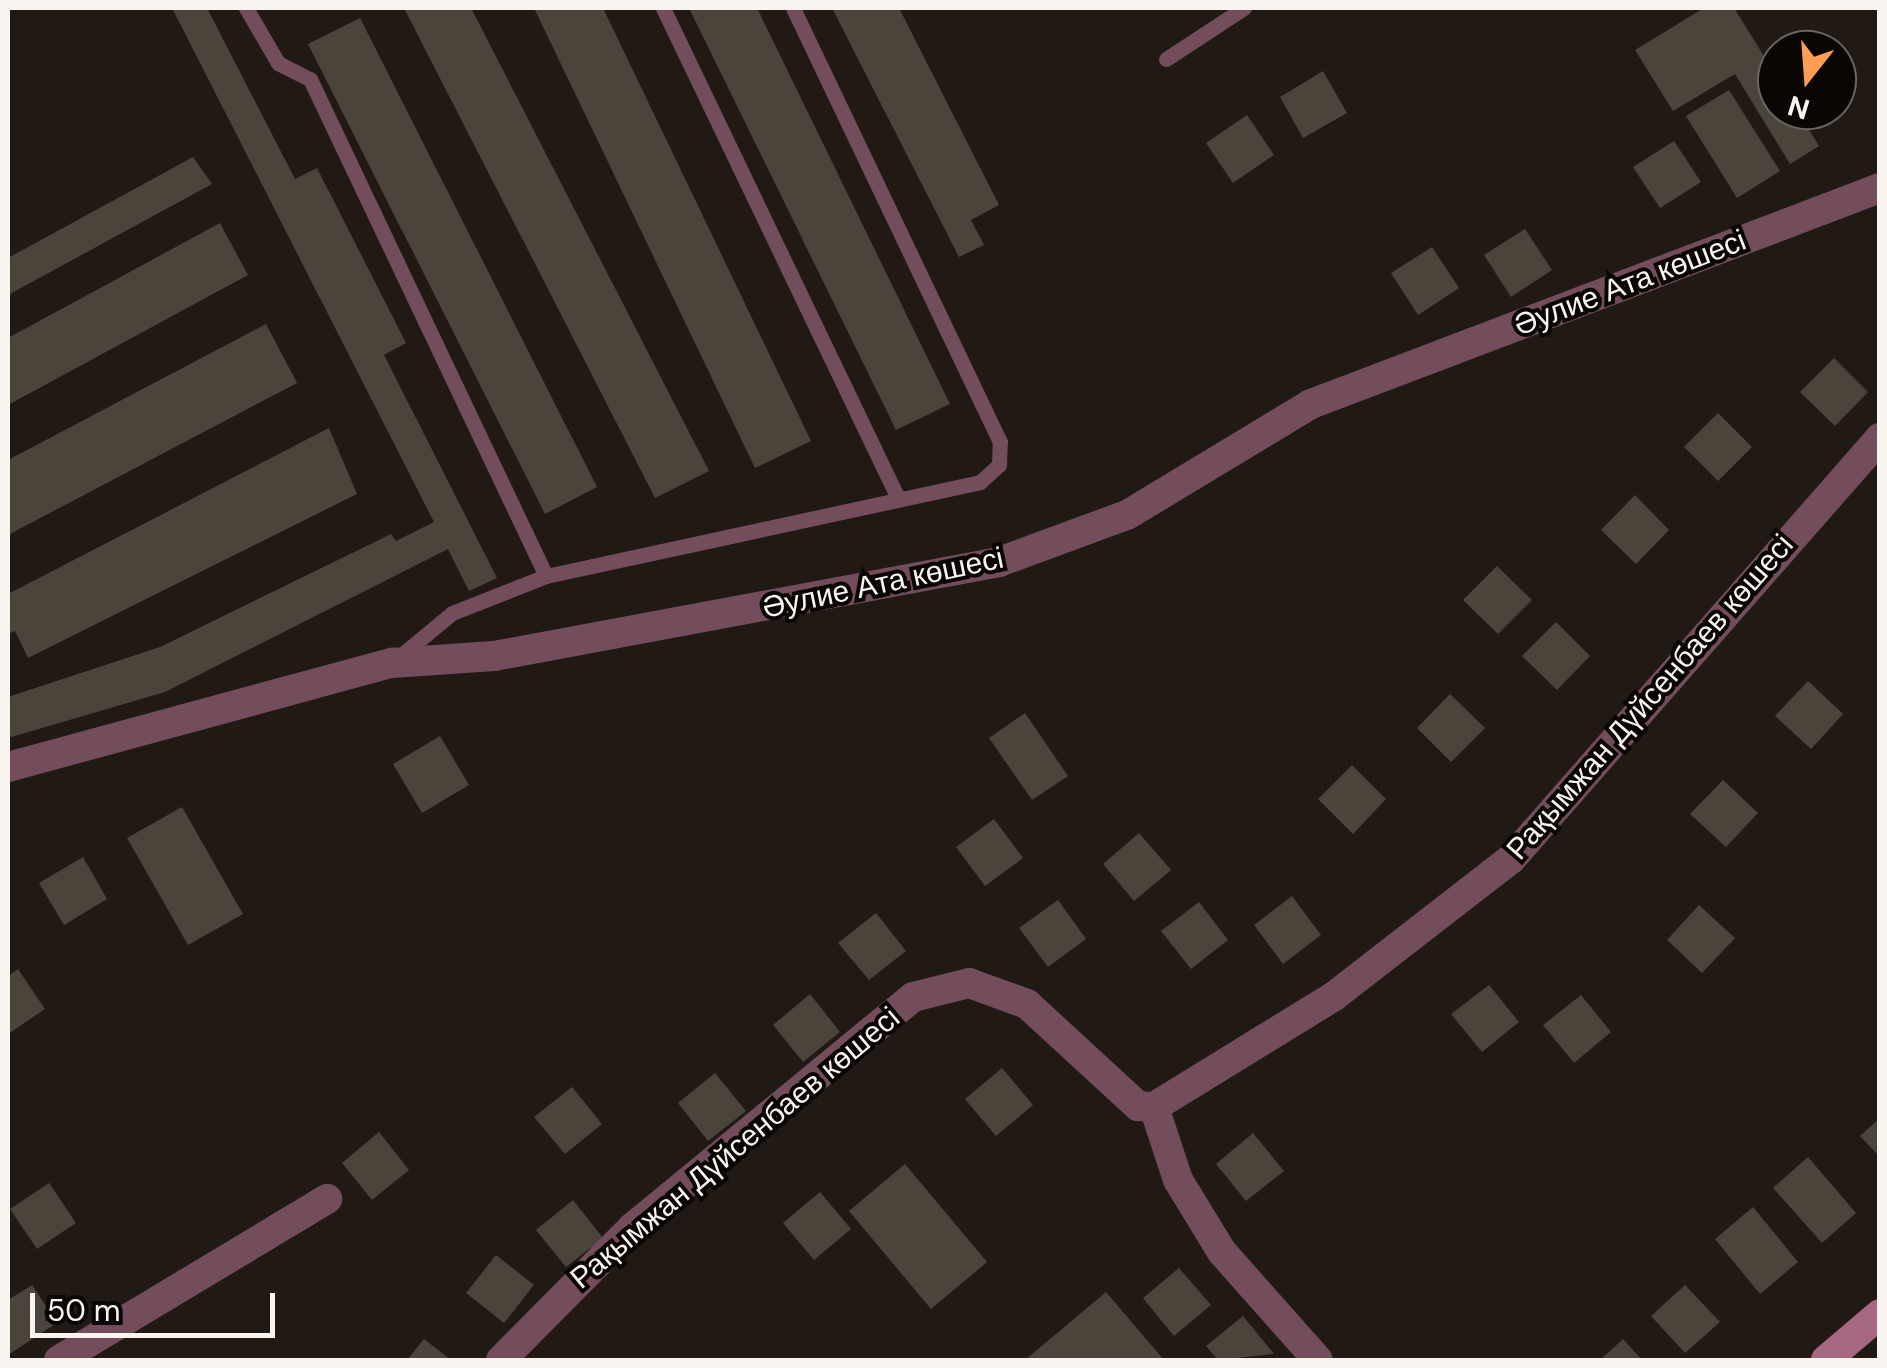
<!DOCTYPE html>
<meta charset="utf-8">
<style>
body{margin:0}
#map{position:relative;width:1887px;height:1368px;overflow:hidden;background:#211a14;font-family:"DM Sans",sans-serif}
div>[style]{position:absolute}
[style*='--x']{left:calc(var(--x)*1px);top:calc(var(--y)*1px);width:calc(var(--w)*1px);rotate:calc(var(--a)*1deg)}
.building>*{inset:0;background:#4a443b}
.lane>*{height:15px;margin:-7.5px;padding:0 7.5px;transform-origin:7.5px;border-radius:7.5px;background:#744d5d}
.street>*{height:30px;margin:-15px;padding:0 15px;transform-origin:15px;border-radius:15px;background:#744d5d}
.secondary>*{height:30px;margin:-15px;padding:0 15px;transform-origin:15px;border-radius:15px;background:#a66783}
span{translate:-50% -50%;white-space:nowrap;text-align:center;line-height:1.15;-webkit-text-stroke:8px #090604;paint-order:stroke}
.street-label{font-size:30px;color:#f9f4f0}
.frame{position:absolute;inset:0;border:10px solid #f9f4f0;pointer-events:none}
.north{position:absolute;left:1757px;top:30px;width:100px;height:100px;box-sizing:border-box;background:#090604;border:2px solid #696562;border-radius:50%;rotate:197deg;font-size:28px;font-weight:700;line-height:40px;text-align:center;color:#f9f4f0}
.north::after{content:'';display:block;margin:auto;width:35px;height:45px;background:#fc9d53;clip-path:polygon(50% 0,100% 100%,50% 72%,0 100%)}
.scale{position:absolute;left:30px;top:1293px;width:245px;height:45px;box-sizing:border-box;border:5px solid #f9f4f0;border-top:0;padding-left:12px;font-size:30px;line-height:35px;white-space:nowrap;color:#f9f4f0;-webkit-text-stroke:8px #090604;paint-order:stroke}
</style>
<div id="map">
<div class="building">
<div style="clip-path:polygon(172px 8px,207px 8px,295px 179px,317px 168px,406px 343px,384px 355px,497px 578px,469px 591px,448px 549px,165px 692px,8px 738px,8px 697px,160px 647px,391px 534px,396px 541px,434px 522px)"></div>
<div style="clip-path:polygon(404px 8px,471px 8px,709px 471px,655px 498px)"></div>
<div style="clip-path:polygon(534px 8px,603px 8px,811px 441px,755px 468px)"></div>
<div style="clip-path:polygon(689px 8px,757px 8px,950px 404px,896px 430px)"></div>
<div style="clip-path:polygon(832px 8px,899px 8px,999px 205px,971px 220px,984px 245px,959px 257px)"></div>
<div style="clip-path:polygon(1704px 8px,1734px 8px,1777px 77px,1777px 110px,1797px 110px,1819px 146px,1790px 164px,1735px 74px,1673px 111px,1635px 50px)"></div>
<div style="clip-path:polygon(360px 18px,597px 487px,545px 514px,308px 44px)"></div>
<div style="clip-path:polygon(1323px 71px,1347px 113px,1303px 138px,1280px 97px)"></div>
<div style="clip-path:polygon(1729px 90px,1780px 171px,1737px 198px,1686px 116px)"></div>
<div style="clip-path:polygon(1247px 115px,1274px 155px,1233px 183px,1206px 143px)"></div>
<div style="clip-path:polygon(1674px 141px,1701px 182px,1660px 208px,1633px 167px)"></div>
<div style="clip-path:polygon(193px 157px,212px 184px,8px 295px,8px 258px)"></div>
<div style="clip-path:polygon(220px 223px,248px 275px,8px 405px,8px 338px)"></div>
<div style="clip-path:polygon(1525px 229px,1552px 270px,1511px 297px,1484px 255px)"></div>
<div style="clip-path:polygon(1432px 247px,1459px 288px,1418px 315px,1391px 273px)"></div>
<div style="clip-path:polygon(266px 324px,297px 383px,8px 535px,8px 460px)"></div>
<div style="clip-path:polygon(1834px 358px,1868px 392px,1835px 426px,1800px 392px)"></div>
<div style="clip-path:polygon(1718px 413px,1752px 447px,1718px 481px,1684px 447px)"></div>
<div style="clip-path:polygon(329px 428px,357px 494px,28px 658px,15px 631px,8px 634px,8px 594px)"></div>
<div style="clip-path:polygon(1635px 495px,1669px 530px,1636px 564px,1601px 530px)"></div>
<div style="clip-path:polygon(1497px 566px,1532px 600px,1498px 634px,1463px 600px)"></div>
<div style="clip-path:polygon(1556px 622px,1590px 656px,1557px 690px,1522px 656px)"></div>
<div style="clip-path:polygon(1808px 681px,1843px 714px,1811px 749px,1775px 716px)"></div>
<div style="clip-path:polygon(1450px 694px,1485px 728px,1451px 762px,1417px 728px)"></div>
<div style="clip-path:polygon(1025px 713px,1068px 776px,1032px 800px,989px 738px)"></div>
<div style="clip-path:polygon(440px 736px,469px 785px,422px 813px,393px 764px)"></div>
<div style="clip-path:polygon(1352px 765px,1386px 799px,1353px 834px,1318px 799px)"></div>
<div style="clip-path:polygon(1723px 780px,1758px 813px,1726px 847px,1690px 814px)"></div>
<div style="clip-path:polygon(182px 807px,243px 914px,188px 945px,127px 838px)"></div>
<div style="clip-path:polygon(994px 819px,1023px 858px,985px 886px,956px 847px)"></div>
<div style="clip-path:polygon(1139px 833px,1171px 870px,1134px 901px,1103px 864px)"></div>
<div style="clip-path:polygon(83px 857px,107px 899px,64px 925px,39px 883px)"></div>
<div style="clip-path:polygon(1292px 896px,1321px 935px,1283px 964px,1254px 925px)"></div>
<div style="clip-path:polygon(1058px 900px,1086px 939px,1048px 967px,1019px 928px)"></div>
<div style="clip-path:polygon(1199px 902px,1228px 940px,1191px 969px,1161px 931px)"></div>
<div style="clip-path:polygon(1699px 905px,1735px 938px,1702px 973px,1667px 940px)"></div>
<div style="clip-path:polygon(876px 913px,906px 951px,869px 980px,838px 943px)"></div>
<div style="clip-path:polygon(18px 969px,45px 1009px,8px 1034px,8px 976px)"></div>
<div style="clip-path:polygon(1489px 985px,1519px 1022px,1482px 1052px,1451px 1014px)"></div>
<div style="clip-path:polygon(810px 994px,840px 1032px,803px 1062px,773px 1025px)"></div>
<div style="clip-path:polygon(1581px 995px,1611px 1032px,1574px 1063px,1543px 1025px)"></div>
<div style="clip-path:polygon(1002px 1068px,1033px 1105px,996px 1136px,965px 1099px)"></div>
<div style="clip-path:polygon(715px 1073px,746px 1111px,708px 1141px,678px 1103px)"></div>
<div style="clip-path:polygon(572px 1087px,602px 1124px,565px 1154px,534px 1117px)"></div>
<div style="clip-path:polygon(1880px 1118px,1880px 1157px,1860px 1136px)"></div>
<div style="clip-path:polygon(379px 1132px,409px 1170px,372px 1200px,342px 1163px)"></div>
<div style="clip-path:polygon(1253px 1133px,1284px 1171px,1246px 1201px,1216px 1164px)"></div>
<div style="clip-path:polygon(1808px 1157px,1856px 1213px,1822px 1243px,1773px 1188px)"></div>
<div style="clip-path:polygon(905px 1164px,987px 1262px,931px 1309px,849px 1211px)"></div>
<div style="clip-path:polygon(49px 1183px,76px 1223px,37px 1249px,10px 1209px)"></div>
<div style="clip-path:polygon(820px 1192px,851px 1229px,814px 1260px,783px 1223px)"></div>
<div style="clip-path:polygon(573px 1200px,603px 1238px,566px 1267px,536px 1230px)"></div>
<div style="clip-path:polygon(1753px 1207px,1798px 1262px,1760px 1294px,1715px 1239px)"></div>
<div style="clip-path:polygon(496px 1255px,534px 1285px,504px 1323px,466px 1293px)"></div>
<div style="clip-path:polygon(1179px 1268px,1211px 1305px,1174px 1336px,1143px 1298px)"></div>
<div style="clip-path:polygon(32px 1285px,57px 1323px,8px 1355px,8px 1300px)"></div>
<div style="clip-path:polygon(1685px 1285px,1720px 1322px,1685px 1353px,1651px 1316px)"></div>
<div style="clip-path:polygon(1106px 1292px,1164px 1360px,1025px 1360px)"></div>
<div style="clip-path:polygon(1243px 1316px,1274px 1354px,1218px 1360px,1206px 1346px)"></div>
<div style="clip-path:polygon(424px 1339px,451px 1360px,407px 1360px)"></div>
<div style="clip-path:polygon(1623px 1339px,1642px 1360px,1600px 1360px)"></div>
</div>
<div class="lane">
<div style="--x:246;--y:8;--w:64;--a:59.8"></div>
<div style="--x:278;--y:63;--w:36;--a:27"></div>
<div style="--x:310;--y:79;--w:550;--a:64.6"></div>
<div style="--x:663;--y:8;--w:539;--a:64.39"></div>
<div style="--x:1166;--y:59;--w:93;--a:-33.2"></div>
<div style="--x:399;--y:657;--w:69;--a:-39.7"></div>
<div style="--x:452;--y:613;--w:101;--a:-21.5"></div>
<div style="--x:546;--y:576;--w:444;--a:-12.2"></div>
<div style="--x:980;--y:482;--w:25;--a:-42"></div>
<div style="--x:999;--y:465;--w:23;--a:-88"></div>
<div style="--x:1000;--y:442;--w:481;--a:-115.5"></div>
</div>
<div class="street">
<div style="--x:8;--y:767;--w:398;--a:-15.2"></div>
<div style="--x:392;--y:663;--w:102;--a:-3.9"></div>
<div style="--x:494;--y:656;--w:514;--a:-10.54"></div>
<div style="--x:999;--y:562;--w:136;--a:-20.2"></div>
<div style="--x:1127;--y:515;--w:215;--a:-31.1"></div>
<div style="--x:1311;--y:404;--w:609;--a:-20.79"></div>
<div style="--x:1154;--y:1107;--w:77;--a:71.8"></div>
<div style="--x:1178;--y:1180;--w:84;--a:58.6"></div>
<div style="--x:1222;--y:1252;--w:144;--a:48.4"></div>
<div style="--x:59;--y:1360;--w:313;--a:-31"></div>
<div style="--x:501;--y:1360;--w:187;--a:-45.2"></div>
<div style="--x:633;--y:1227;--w:362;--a:-39.4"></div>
<div style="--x:913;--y:997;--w:58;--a:-14"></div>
<div style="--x:969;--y:983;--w:62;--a:19.9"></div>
<div style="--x:1027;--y:1004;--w:151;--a:42.6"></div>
<div style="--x:1138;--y:1106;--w:16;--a:4"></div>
<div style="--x:1154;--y:1107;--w:210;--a:-31.6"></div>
<div style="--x:1333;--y:997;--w:225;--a:-37.8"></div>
<div style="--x:1511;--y:859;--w:560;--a:-48.77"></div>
</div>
<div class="secondary">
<div style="--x:1826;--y:1360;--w:71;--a:-40.4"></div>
</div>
<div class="street-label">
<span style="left:1630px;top:283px;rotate:-21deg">Әулие Ата көшесі</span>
<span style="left:883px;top:583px;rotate:-12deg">Әулие Ата көшесі</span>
<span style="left:1650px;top:697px;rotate:-49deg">Рақымжан Дүйсенбаев көшесі</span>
<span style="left:735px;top:1148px;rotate:-40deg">Рақымжан Дүйсенбаев көшесі</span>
</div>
<div class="frame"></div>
<div class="north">N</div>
<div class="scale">50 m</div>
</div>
